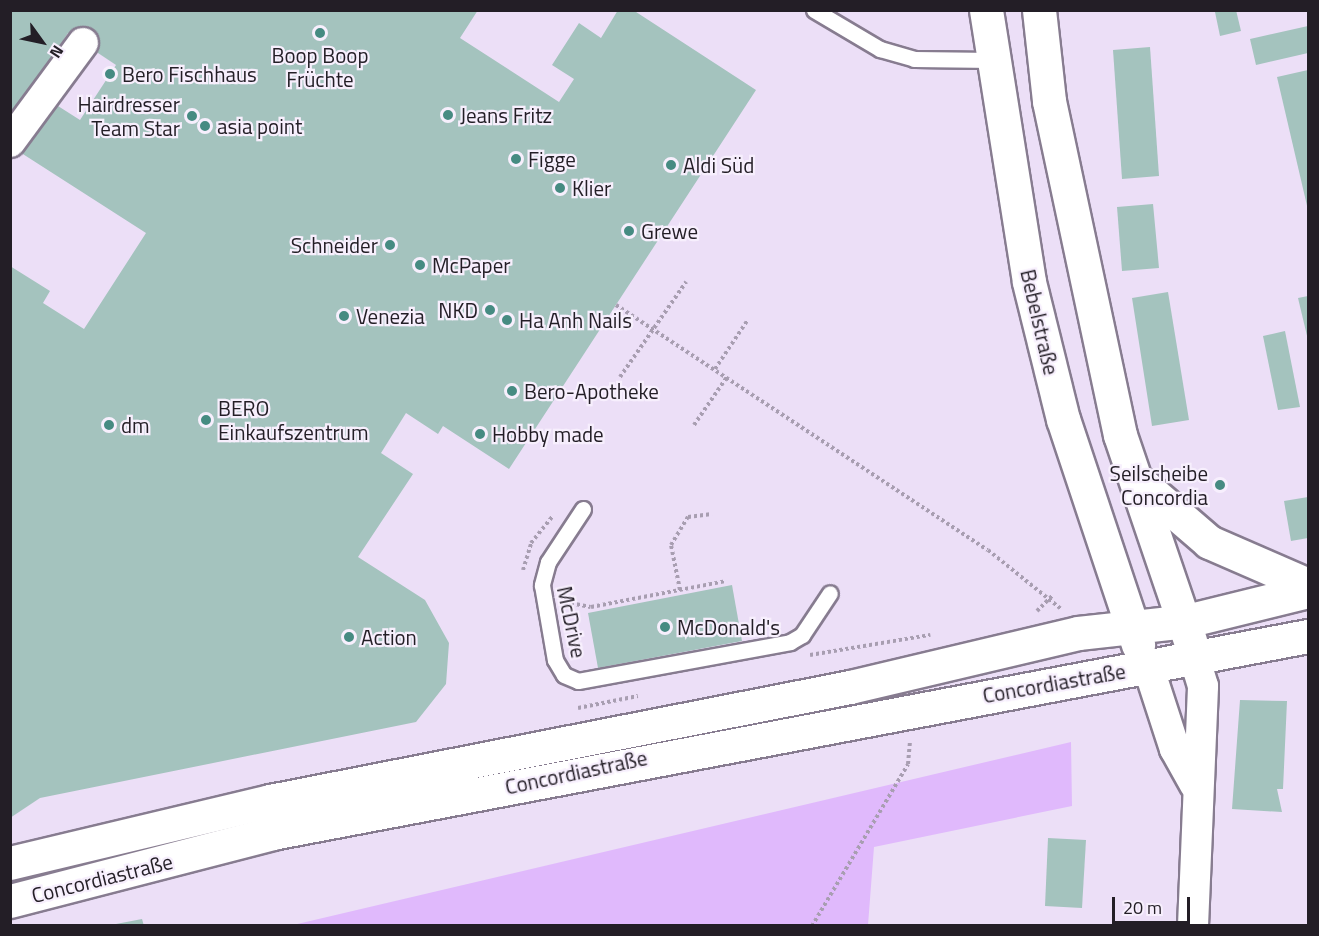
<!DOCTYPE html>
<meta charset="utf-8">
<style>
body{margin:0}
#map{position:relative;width:1319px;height:936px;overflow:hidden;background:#ecdff7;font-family:"Titillium Web",sans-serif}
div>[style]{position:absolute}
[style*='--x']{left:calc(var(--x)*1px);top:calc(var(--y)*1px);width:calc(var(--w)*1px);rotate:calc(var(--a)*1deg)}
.green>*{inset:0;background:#e0b9fc}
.building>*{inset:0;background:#a4c3be}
.path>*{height:4px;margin-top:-2px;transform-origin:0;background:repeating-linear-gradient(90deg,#a89eb1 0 3px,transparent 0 6px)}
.roads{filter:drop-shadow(2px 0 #877c90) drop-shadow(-2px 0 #877c90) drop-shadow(0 2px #877c90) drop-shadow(0 -2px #877c90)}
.lane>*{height:15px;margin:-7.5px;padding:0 7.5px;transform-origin:7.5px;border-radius:7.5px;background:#fff}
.street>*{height:30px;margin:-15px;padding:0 15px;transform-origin:15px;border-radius:15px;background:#fff}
.secondary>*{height:33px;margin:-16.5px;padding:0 16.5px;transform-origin:16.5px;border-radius:16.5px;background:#fff}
.dots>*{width:16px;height:16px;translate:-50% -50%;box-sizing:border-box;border:3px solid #f7effd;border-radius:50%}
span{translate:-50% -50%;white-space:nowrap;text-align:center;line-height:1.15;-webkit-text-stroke:4.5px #f7effd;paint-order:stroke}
.poi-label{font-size:21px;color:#231e26}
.left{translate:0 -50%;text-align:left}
.right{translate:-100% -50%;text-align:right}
.street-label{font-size:21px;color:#231e26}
.frame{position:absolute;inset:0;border:12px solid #231e26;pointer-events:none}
.north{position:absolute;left:12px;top:12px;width:60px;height:60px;-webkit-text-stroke:4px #f7effd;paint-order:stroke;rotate:123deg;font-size:16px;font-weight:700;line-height:24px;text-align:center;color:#231e26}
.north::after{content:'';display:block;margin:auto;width:21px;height:27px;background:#231e26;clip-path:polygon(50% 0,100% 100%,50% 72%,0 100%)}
.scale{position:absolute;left:1112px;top:897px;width:78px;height:27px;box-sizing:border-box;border:3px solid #231e26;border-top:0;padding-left:8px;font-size:18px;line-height:21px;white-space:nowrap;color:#231e26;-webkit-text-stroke:4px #f7effd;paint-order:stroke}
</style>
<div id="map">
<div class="green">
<div style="clip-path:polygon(1071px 742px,1072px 806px,874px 847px,868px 925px,293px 925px)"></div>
</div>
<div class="building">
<div style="clip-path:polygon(10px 10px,478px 10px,460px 38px,559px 102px,574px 79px,552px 65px,579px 23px,601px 38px,618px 10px,633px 10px,756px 90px,509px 469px,443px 426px,438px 434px,406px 413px,381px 453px,413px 474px,358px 557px,425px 600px,449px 643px,446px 684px,416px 722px,40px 798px,10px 818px,10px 266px,50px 291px,43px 303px,84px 329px,146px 233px,15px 149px,47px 99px,80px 120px,116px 65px,68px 33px,10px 121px)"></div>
<div style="clip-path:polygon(1236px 10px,1241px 31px,1220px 36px,1215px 12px)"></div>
<div style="clip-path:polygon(1308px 26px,1308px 53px,1256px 65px,1250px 39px)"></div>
<div style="clip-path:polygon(1150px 47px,1159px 176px,1122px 179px,1113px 50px)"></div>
<div style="clip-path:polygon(1308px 70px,1308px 210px,1277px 77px)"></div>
<div style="clip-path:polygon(1153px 204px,1159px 268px,1122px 271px,1117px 207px)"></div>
<div style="clip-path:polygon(1168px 292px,1189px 420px,1152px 426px,1132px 298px)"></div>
<div style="clip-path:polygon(1308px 296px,1308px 340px,1298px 298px)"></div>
<div style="clip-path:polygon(1285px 331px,1300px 407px,1278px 410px,1263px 336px)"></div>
<div style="clip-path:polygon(1308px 497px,1308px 538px,1291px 541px,1284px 501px)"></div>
<div style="clip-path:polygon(732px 585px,742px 641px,598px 668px,588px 613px)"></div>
<div style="clip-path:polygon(1240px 700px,1287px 701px,1283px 789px,1277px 789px,1282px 812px,1232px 809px)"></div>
<div style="clip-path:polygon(1048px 838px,1086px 840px,1082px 908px,1045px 906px)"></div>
<div style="clip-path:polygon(142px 919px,144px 926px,116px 926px,116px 924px)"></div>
</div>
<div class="path">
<div style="--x:616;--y:305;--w:445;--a:33.4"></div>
<div style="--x:988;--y:550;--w:94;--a:38.9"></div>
<div style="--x:715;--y:369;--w:58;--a:-56.3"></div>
<div style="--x:620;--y:377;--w:116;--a:-55.2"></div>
<div style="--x:694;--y:425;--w:58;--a:-55.5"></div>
<div style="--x:523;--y:570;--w:28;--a:-73"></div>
<div style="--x:531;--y:543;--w:35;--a:-51"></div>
<div style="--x:680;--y:590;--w:46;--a:-101.3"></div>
<div style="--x:671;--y:545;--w:33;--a:-59"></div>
<div style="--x:688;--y:517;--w:24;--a:-7"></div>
<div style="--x:565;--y:602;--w:26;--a:11"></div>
<div style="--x:591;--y:607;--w:137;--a:-10.9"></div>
<div style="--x:1037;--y:611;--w:21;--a:-45"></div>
<div style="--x:810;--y:655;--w:122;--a:-9.5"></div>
<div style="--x:578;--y:708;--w:61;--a:-11.3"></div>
<div style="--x:812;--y:926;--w:188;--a:-59.3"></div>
<div style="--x:908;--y:764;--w:24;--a:-85"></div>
</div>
<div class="roads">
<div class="lane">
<div style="--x:814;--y:10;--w:77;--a:30.6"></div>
<div style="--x:880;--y:49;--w:35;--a:16"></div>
<div style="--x:914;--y:59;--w:79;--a:0.7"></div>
<div style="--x:583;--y:509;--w:64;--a:123.4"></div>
<div style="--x:548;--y:562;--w:24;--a:105"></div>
<div style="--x:542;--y:585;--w:76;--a:80.2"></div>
<div style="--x:555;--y:660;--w:17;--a:59"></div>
<div style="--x:564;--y:675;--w:15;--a:23"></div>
<div style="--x:578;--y:681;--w:216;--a:-10.4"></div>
<div style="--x:790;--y:642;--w:14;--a:-30"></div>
<div style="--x:802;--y:635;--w:50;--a:-56.3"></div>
</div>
<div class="street">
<div style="--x:10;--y:142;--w:123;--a:-53.6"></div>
<div style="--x:1148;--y:666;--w:87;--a:72"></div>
<div style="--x:1175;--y:749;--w:41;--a:60.9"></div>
<div style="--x:1193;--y:926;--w:240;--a:-87.6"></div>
<div style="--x:1203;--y:686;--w:27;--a:-107"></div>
</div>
<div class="secondary">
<div style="--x:986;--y:10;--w:275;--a:81"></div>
<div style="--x:1029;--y:282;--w:141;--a:76.1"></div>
<div style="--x:1063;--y:419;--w:238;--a:71.6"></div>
<div style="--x:1039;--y:10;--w:92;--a:83.7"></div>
<div style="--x:1049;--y:101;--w:341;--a:78"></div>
<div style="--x:1120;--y:435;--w:218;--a:71.2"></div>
<div style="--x:1143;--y:485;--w:87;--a:40.8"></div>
<div style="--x:1209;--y:542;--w:108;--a:23.5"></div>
<div style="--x:10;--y:863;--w:267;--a:-13.4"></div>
<div style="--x:270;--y:801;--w:591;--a:-11.12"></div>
<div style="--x:850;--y:687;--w:234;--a:-13.3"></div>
<div style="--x:1078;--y:633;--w:109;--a:-6.3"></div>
<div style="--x:1186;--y:621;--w:126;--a:-13.8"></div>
<div style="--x:10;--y:901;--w:271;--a:-14.5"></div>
<div style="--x:272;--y:833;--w:1055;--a:-10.77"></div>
</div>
</div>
<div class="dots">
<div style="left:320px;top:33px;background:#468b82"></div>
<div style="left:110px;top:74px;background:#468b82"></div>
<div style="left:448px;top:115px;background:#468b82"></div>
<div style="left:192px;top:116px;background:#468b82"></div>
<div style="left:205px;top:126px;background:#468b82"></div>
<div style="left:516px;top:159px;background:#468b82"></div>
<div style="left:671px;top:165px;background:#468b82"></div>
<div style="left:560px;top:188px;background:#468b82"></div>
<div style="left:629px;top:231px;background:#468b82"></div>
<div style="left:390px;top:245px;background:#468b82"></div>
<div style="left:420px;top:265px;background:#468b82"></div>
<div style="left:490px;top:310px;background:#468b82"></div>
<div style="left:344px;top:316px;background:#468b82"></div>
<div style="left:507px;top:320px;background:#468b82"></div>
<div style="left:512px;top:391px;background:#468b82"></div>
<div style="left:206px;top:420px;background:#468b82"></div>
<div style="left:109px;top:425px;background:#468b82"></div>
<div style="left:480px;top:434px;background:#468b82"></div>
<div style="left:1220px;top:485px;background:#468b82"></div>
<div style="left:665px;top:627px;background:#468b82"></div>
<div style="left:349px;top:637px;background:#468b82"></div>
</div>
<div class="poi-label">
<span style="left:320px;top:67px">Boop Boop<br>Früchte</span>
<span class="left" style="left:122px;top:74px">Bero Fischhaus</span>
<span class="right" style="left:180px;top:116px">Hairdresser<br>Team Star</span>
<span class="left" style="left:460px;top:115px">Jeans Fritz</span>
<span class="left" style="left:217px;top:126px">asia point</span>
<span class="left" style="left:528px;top:159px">Figge</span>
<span class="left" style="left:683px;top:165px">Aldi Süd</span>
<span class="left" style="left:572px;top:188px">Klier</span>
<span class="left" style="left:641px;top:231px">Grewe</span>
<span class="right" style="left:378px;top:245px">Schneider</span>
<span class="left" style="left:432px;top:265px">McPaper</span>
<span class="right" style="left:478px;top:310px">NKD</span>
<span class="left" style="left:356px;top:316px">Venezia</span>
<span class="left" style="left:519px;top:320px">Ha Anh Nails</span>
<span class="left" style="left:524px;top:391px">Bero-Apotheke</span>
<span class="left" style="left:218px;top:420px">BERO<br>Einkaufszentrum</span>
<span class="left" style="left:121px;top:425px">dm</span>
<span class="left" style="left:492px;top:434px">Hobby made</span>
<span class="right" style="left:1208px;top:485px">Seilscheibe<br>Concordia</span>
<span class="left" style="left:677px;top:627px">McDonald's</span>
<span class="left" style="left:361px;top:637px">Action</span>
</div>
<div class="street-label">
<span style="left:1040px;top:322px;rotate:77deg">Bebelstraße</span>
<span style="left:572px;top:622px;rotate:78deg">McDrive</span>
<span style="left:1054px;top:683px;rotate:-10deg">Concordiastraße</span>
<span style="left:576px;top:772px;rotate:-12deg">Concordiastraße</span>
<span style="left:102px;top:878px;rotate:-14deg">Concordiastraße</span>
</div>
<div class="frame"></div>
<div class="north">N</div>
<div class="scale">20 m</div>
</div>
